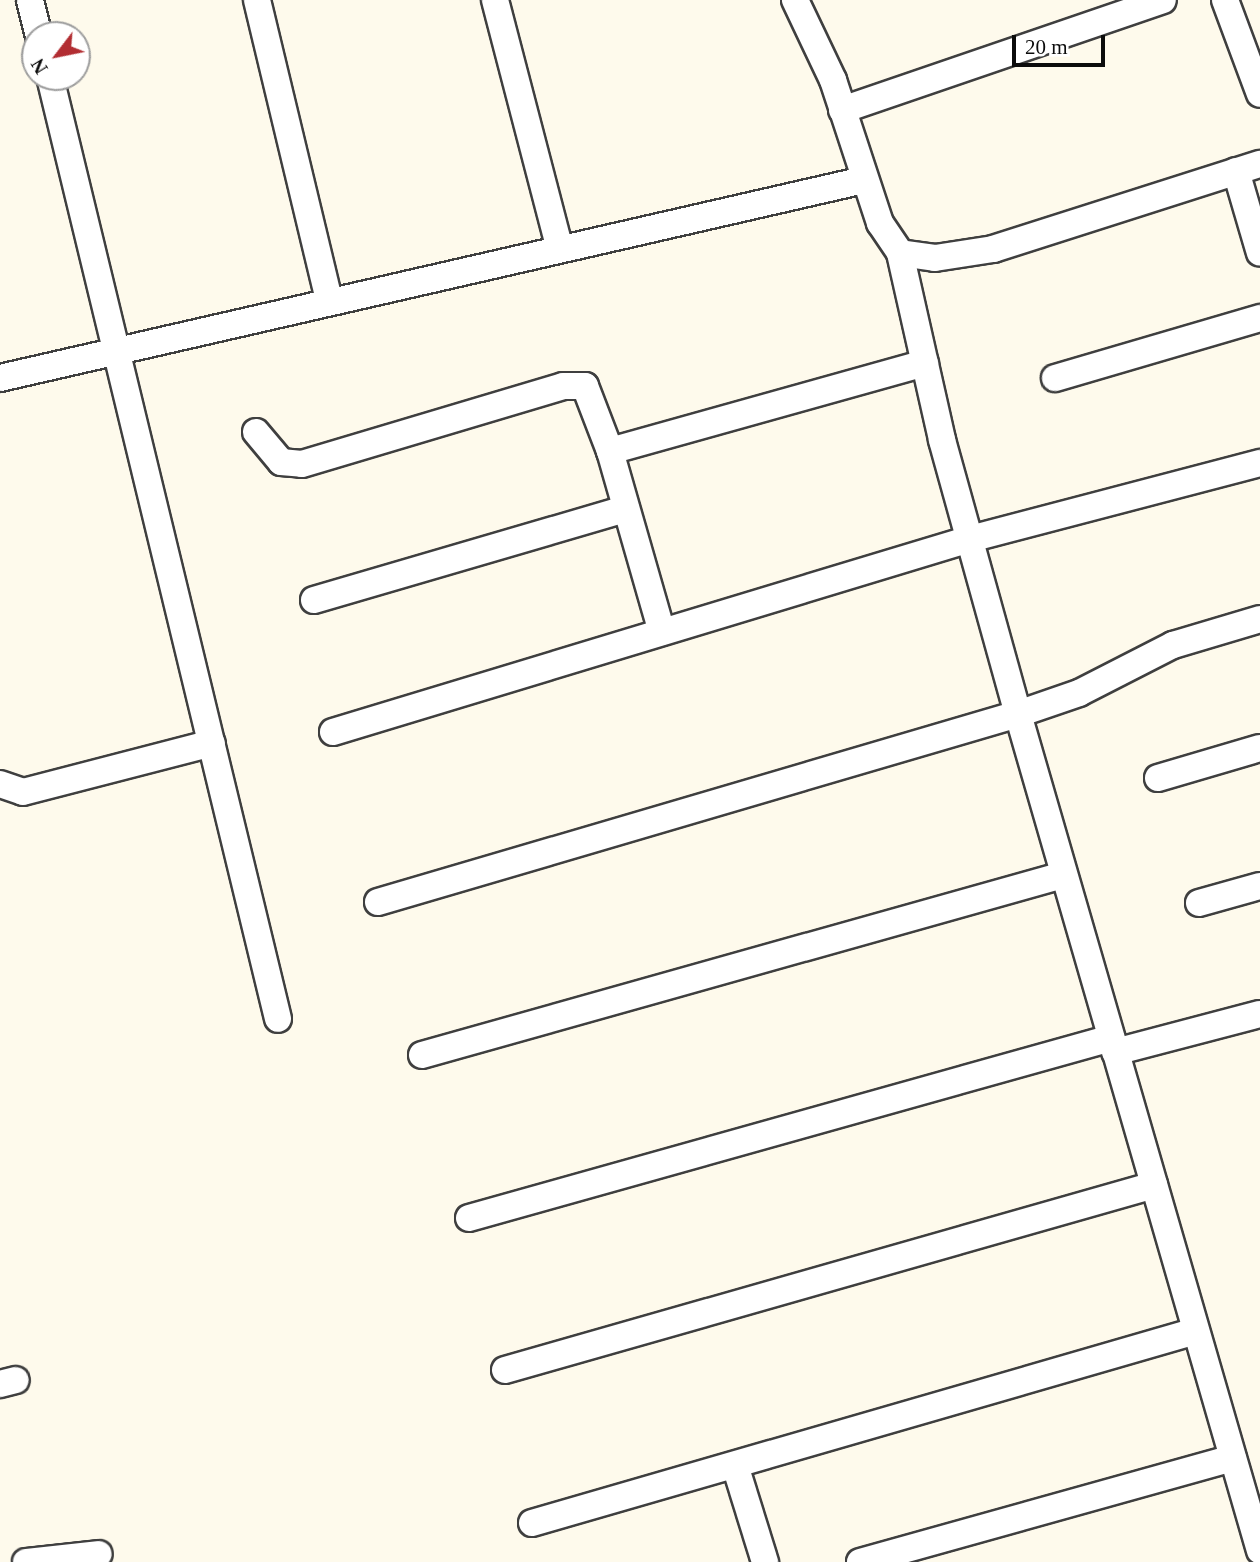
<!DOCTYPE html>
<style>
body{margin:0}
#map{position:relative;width:1260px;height:1562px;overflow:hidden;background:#fefaec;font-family:"Times New Roman",serif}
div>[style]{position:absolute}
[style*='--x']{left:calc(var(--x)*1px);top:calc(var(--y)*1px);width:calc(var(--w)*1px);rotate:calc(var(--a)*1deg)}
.roads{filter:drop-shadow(2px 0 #3f3f3f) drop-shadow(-2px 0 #3f3f3f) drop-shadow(0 2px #3f3f3f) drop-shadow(0 -2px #3f3f3f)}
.street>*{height:26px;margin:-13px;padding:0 13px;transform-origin:13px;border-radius:13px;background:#fff}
span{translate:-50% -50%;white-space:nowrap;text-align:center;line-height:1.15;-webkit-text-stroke:7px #fff;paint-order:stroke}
.north{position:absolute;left:21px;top:21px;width:70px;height:70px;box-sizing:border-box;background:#fff;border:2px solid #9e9e9e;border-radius:50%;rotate:238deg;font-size:19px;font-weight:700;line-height:28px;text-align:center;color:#0c0c0c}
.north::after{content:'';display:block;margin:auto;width:24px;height:32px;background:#b22d32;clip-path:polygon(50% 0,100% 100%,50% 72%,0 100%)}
.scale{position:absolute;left:1012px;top:35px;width:93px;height:32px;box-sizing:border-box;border:4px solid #0c0c0c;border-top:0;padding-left:9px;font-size:21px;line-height:24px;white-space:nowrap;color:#0c0c0c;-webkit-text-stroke:5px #fff;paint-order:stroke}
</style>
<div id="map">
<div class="roads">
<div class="street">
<div style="--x:30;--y:0;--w:36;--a:76"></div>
<div style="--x:257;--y:0;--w:309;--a:76.5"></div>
<div style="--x:495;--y:0;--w:257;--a:75.4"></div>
<div style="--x:795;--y:0;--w:89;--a:64.6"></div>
<div style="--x:833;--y:80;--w:151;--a:71.8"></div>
<div style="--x:880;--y:223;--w:36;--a:56"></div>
<div style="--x:900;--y:253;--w:35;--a:8"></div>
<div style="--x:935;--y:258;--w:59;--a:-8.8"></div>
<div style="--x:993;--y:249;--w:280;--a:-17.7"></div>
<div style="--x:1225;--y:0;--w:100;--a:69.6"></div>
<div style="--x:50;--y:77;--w:969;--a:76.39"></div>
<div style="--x:842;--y:110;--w:339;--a:-18.9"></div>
<div style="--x:1236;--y:171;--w:85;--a:73.7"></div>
<div style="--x:900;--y:253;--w:192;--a:77.3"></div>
<div style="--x:942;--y:440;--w:284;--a:74.5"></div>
<div style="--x:1018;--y:714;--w:871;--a:73.87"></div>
<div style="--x:0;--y:378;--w:886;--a:-12.91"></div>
<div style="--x:1055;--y:378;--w:214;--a:-16.3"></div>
<div style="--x:256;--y:432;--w:39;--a:50"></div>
<div style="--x:281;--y:462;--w:21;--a:5"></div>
<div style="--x:302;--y:464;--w:272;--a:-16.6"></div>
<div style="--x:563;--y:386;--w:22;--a:0"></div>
<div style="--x:585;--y:386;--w:70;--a:69"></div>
<div style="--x:610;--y:451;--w:188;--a:74"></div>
<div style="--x:610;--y:451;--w:327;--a:-15.6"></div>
<div style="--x:314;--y:600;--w:325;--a:-16.3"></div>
<div style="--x:333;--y:732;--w:666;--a:-16.86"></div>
<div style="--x:970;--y:539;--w:300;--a:-14.7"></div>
<div style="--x:1158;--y:778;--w:106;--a:-16.4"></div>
<div style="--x:0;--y:784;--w:24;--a:19"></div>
<div style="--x:23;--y:792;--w:195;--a:-14.5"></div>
<div style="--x:378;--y:902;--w:667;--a:-16.37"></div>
<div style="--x:1018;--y:714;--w:65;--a:-19"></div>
<div style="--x:1079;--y:693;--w:106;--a:-27.1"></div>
<div style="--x:1173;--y:645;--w:91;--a:-16.6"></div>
<div style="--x:1199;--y:903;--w:63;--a:-15.6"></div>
<div style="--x:1115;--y:1052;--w:150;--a:-14.7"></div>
<div style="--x:422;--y:1055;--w:666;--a:-15.69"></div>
<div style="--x:469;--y:1218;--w:667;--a:-15.66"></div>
<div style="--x:505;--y:1370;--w:675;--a:-15.91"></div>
<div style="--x:0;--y:1384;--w:16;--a:-14"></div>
<div style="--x:735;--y:1465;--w:102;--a:72.8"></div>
<div style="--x:532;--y:1523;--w:691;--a:-16.13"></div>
<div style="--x:26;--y:1562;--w:73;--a:-6.3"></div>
<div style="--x:860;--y:1562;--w:387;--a:-15.6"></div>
</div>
</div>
<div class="north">N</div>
<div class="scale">20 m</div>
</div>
